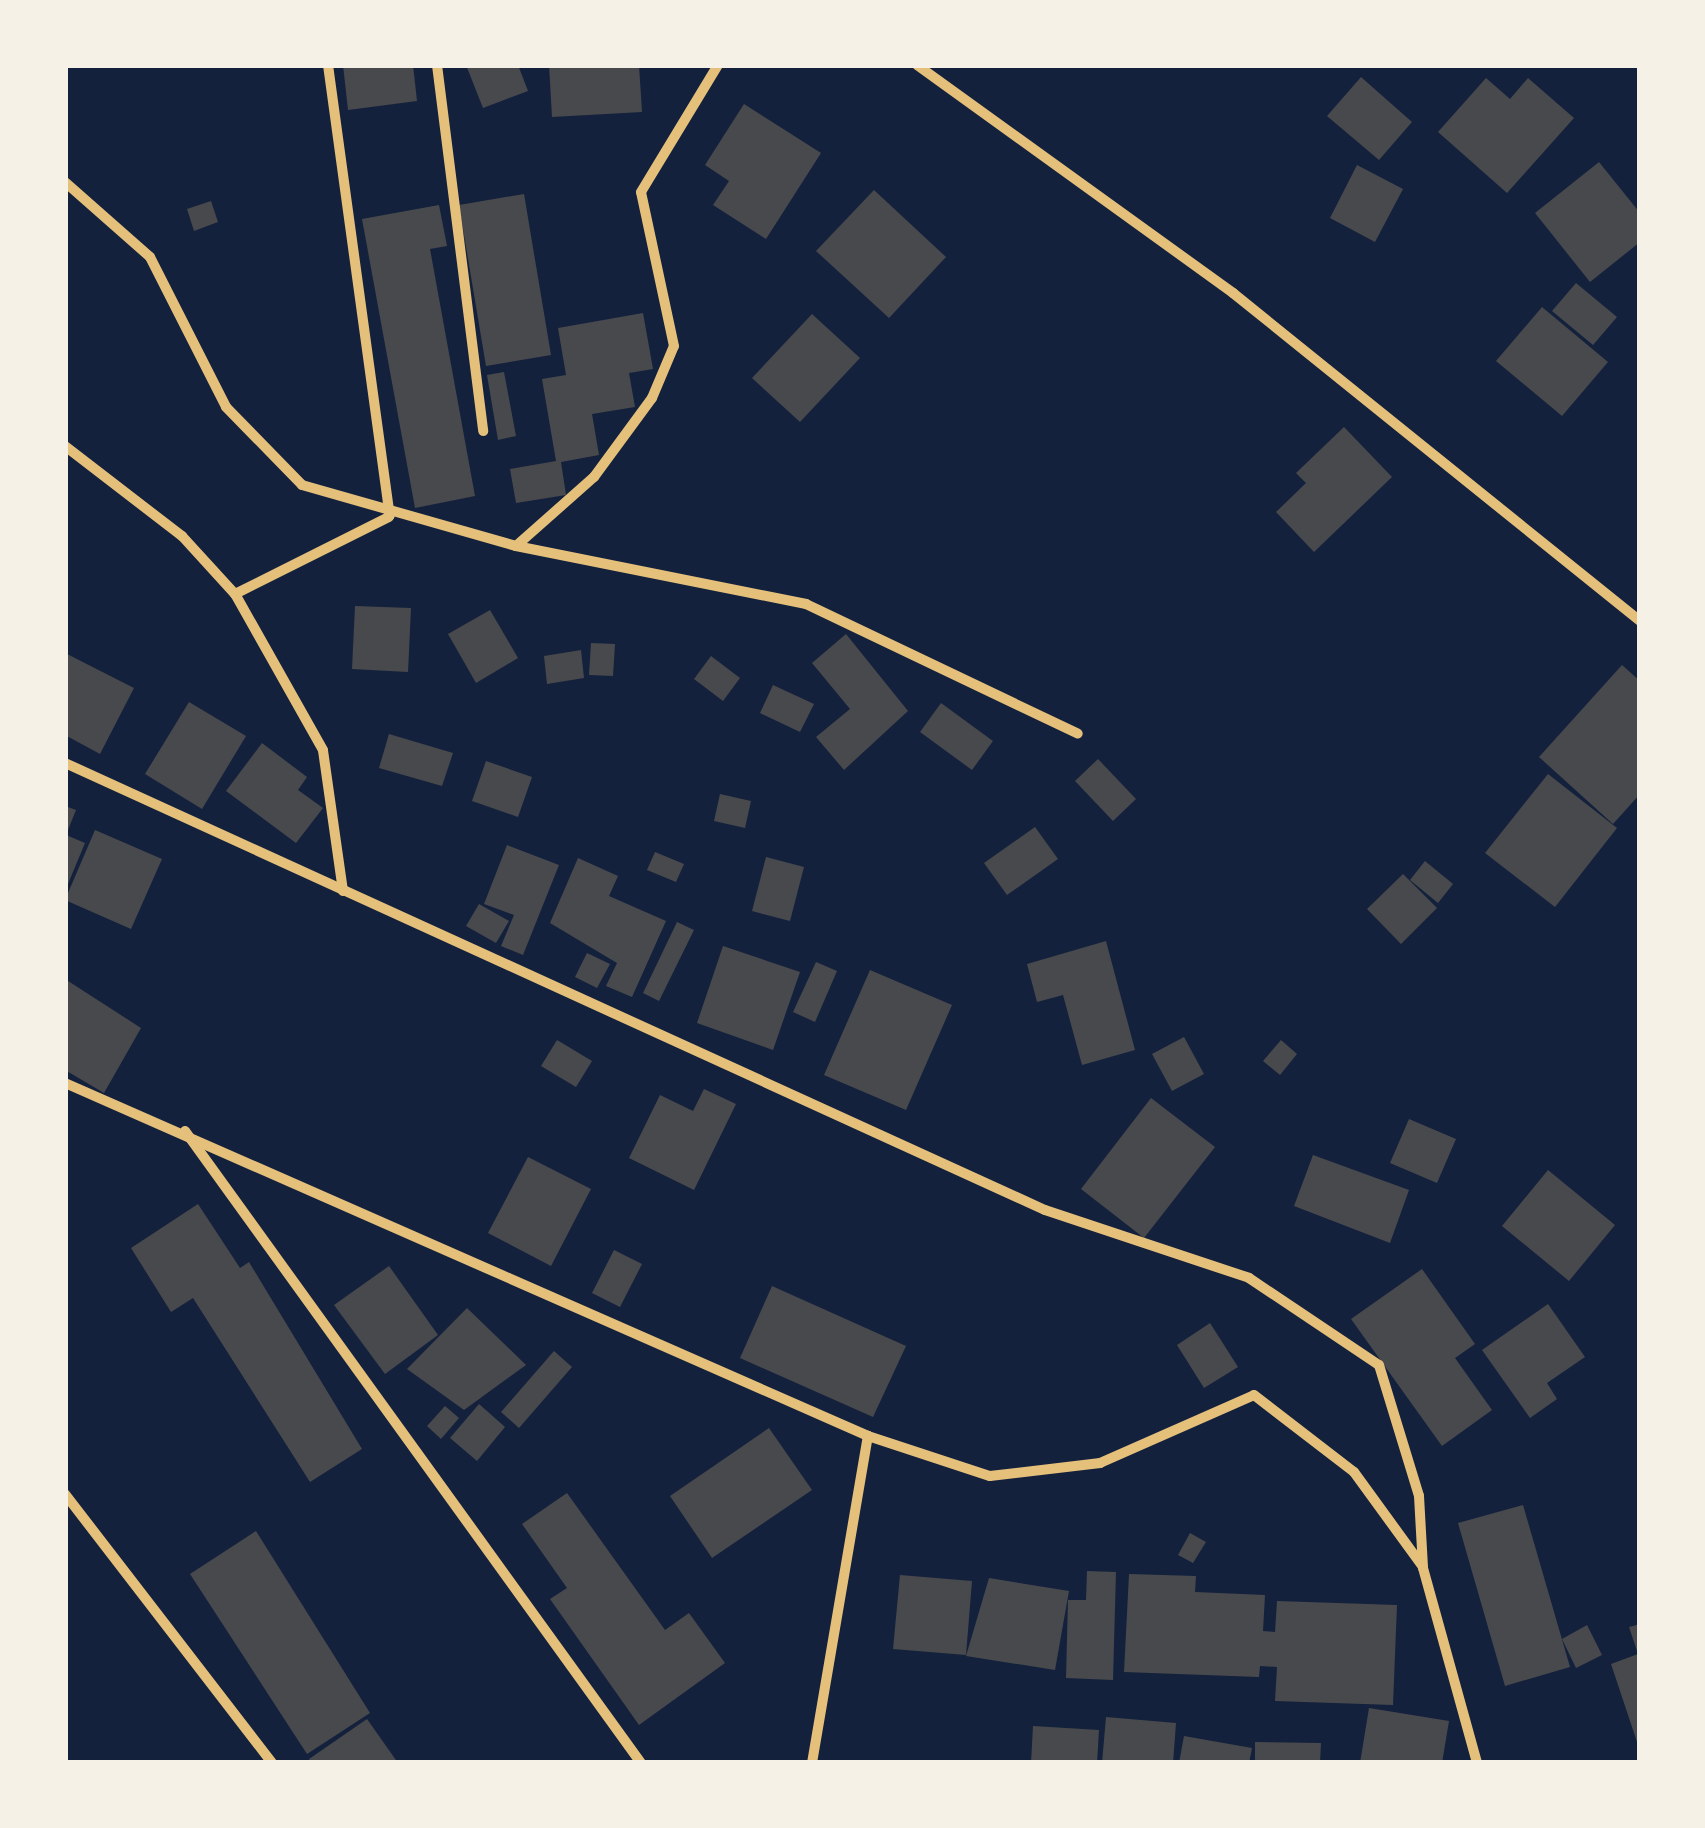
<!DOCTYPE html>
<style>
body{margin:0}
#map{position:relative;width:1705px;height:1828px;overflow:hidden;background:#14213d;font-family:"Noto Serif",serif}
div>[style]{position:absolute}
[style*='--x']{left:calc(var(--x)*1px);top:calc(var(--y)*1px);width:calc(var(--w)*1px);rotate:calc(var(--a)*1deg)}
.building>*{inset:0;background:#48494c}
.minor>*{height:10px;margin:-5px;padding:0 5px;transform-origin:5px;border-radius:5px;background:#e5c07b}
span{translate:-50% -50%;white-space:nowrap;text-align:center;line-height:1.15;-webkit-text-stroke:8px #f6f1e7;paint-order:stroke}
.frame{position:absolute;inset:0;border:68px solid #f6f1e7;pointer-events:none}
</style>
<div id="map">
<div class="building">
<div style="clip-path:polygon(343px 65px,413px 65px,417px 101px,348px 110px)"></div>
<div style="clip-path:polygon(466px 65px,518px 65px,528px 91px,483px 108px)"></div>
<div style="clip-path:polygon(549px 65px,639px 65px,642px 112px,552px 117px)"></div>
<div style="clip-path:polygon(1361px 77px,1412px 122px,1379px 160px,1327px 116px)"></div>
<div style="clip-path:polygon(1486px 78px,1510px 99px,1528px 78px,1574px 118px,1507px 193px,1438px 132px)"></div>
<div style="clip-path:polygon(744px 104px,821px 153px,766px 239px,713px 205px,729px 181px,705px 165px)"></div>
<div style="clip-path:polygon(1599px 162px,1640px 213px,1640px 242px,1590px 282px,1535px 213px)"></div>
<div style="clip-path:polygon(1357px 165px,1403px 189px,1375px 242px,1330px 218px)"></div>
<div style="clip-path:polygon(874px 190px,946px 257px,889px 318px,816px 251px)"></div>
<div style="clip-path:polygon(524px 194px,551px 355px,486px 366px,459px 205px)"></div>
<div style="clip-path:polygon(211px 201px,218px 222px,194px 231px,187px 209px)"></div>
<div style="clip-path:polygon(439px 205px,447px 246px,430px 249px,475px 496px,415px 508px,362px 219px)"></div>
<div style="clip-path:polygon(1576px 283px,1617px 317px,1593px 345px,1552px 311px)"></div>
<div style="clip-path:polygon(1542px 307px,1608px 362px,1562px 416px,1496px 361px)"></div>
<div style="clip-path:polygon(643px 313px,653px 369px,629px 373px,635px 407px,592px 414px,599px 455px,561px 462px,566px 495px,516px 503px,510px 469px,556px 461px,542px 379px,566px 375px,558px 328px)"></div>
<div style="clip-path:polygon(812px 314px,860px 358px,800px 422px,752px 378px)"></div>
<div style="clip-path:polygon(504px 372px,516px 436px,498px 440px,487px 375px)"></div>
<div style="clip-path:polygon(1344px 427px,1392px 477px,1314px 552px,1276px 512px,1306px 483px,1296px 473px)"></div>
<div style="clip-path:polygon(355px 606px,411px 608px,408px 672px,352px 669px)"></div>
<div style="clip-path:polygon(490px 610px,518px 658px,476px 683px,448px 634px)"></div>
<div style="clip-path:polygon(846px 634px,908px 711px,844px 770px,816px 737px,850px 709px,812px 663px)"></div>
<div style="clip-path:polygon(591px 643px,615px 644px,613px 676px,589px 675px)"></div>
<div style="clip-path:polygon(581px 650px,584px 678px,547px 684px,544px 656px)"></div>
<div style="clip-path:polygon(67px 654px,134px 688px,100px 754px,65px 735px)"></div>
<div style="clip-path:polygon(711px 656px,740px 678px,723px 701px,694px 679px)"></div>
<div style="clip-path:polygon(1622px 665px,1640px 681px,1640px 794px,1613px 824px,1539px 757px)"></div>
<div style="clip-path:polygon(773px 685px,814px 704px,800px 732px,760px 713px)"></div>
<div style="clip-path:polygon(189px 702px,246px 736px,202px 809px,145px 774px)"></div>
<div style="clip-path:polygon(941px 703px,993px 741px,972px 770px,920px 732px)"></div>
<div style="clip-path:polygon(389px 734px,453px 753px,442px 786px,379px 768px)"></div>
<div style="clip-path:polygon(262px 743px,307px 777px,298px 790px,323px 808px,296px 843px,226px 791px)"></div>
<div style="clip-path:polygon(1098px 759px,1136px 799px,1113px 821px,1075px 781px)"></div>
<div style="clip-path:polygon(486px 761px,532px 777px,518px 817px,472px 801px)"></div>
<div style="clip-path:polygon(1548px 774px,1617px 828px,1555px 907px,1485px 853px)"></div>
<div style="clip-path:polygon(720px 794px,751px 801px,745px 828px,714px 821px)"></div>
<div style="clip-path:polygon(65px 806px,76px 810px,66px 835px,85px 843px,65px 891px)"></div>
<div style="clip-path:polygon(1035px 827px,1058px 859px,1007px 895px,984px 863px)"></div>
<div style="clip-path:polygon(95px 830px,162px 859px,131px 929px,65px 900px)"></div>
<div style="clip-path:polygon(507px 845px,559px 865px,523px 955px,501px 946px,514px 915px,484px 904px)"></div>
<div style="clip-path:polygon(655px 852px,684px 864px,676px 882px,647px 870px)"></div>
<div style="clip-path:polygon(766px 857px,804px 867px,790px 921px,752px 911px)"></div>
<div style="clip-path:polygon(578px 858px,618px 876px,609px 896px,666px 921px,632px 997px,606px 986px,617px 963px,550px 923px)"></div>
<div style="clip-path:polygon(1425px 861px,1453px 884px,1438px 903px,1410px 880px)"></div>
<div style="clip-path:polygon(1403px 874px,1437px 908px,1401px 944px,1367px 909px)"></div>
<div style="clip-path:polygon(479px 904px,509px 921px,496px 943px,466px 926px)"></div>
<div style="clip-path:polygon(677px 922px,694px 930px,659px 1001px,643px 993px)"></div>
<div style="clip-path:polygon(1106px 941px,1135px 1050px,1082px 1065px,1063px 995px,1037px 1002px,1027px 964px)"></div>
<div style="clip-path:polygon(723px 946px,800px 972px,773px 1050px,697px 1023px)"></div>
<div style="clip-path:polygon(587px 953px,610px 964px,597px 988px,575px 977px)"></div>
<div style="clip-path:polygon(816px 962px,837px 971px,815px 1022px,793px 1012px)"></div>
<div style="clip-path:polygon(870px 970px,952px 1005px,906px 1110px,824px 1075px)"></div>
<div style="clip-path:polygon(65px 979px,141px 1028px,104px 1093px,65px 1070px)"></div>
<div style="clip-path:polygon(1184px 1037px,1204px 1074px,1172px 1091px,1152px 1054px)"></div>
<div style="clip-path:polygon(557px 1040px,592px 1061px,576px 1087px,541px 1066px)"></div>
<div style="clip-path:polygon(1281px 1040px,1297px 1054px,1280px 1075px,1263px 1061px)"></div>
<div style="clip-path:polygon(704px 1089px,736px 1104px,694px 1190px,629px 1158px,660px 1095px,693px 1111px)"></div>
<div style="clip-path:polygon(1151px 1098px,1215px 1147px,1144px 1238px,1081px 1189px)"></div>
<div style="clip-path:polygon(1409px 1119px,1456px 1139px,1437px 1183px,1390px 1163px)"></div>
<div style="clip-path:polygon(1313px 1155px,1409px 1190px,1390px 1243px,1294px 1206px)"></div>
<div style="clip-path:polygon(528px 1157px,591px 1189px,551px 1266px,488px 1233px)"></div>
<div style="clip-path:polygon(1548px 1170px,1615px 1225px,1569px 1281px,1502px 1226px)"></div>
<div style="clip-path:polygon(198px 1204px,240px 1268px,249px 1262px,362px 1449px,310px 1482px,193px 1298px,171px 1312px,131px 1248px)"></div>
<div style="clip-path:polygon(614px 1250px,642px 1264px,620px 1307px,592px 1293px)"></div>
<div style="clip-path:polygon(389px 1266px,438px 1335px,385px 1374px,334px 1305px)"></div>
<div style="clip-path:polygon(1422px 1269px,1475px 1344px,1455px 1358px,1492px 1410px,1442px 1446px,1351px 1319px)"></div>
<div style="clip-path:polygon(772px 1286px,906px 1346px,873px 1417px,740px 1358px)"></div>
<div style="clip-path:polygon(1548px 1304px,1585px 1357px,1547px 1383px,1557px 1399px,1530px 1418px,1482px 1350px)"></div>
<div style="clip-path:polygon(467px 1308px,526px 1365px,464px 1410px,407px 1369px)"></div>
<div style="clip-path:polygon(1210px 1323px,1238px 1367px,1204px 1388px,1177px 1345px)"></div>
<div style="clip-path:polygon(554px 1351px,572px 1367px,519px 1428px,501px 1412px)"></div>
<div style="clip-path:polygon(479px 1404px,505px 1427px,477px 1461px,450px 1438px)"></div>
<div style="clip-path:polygon(445px 1406px,459px 1418px,441px 1439px,427px 1426px)"></div>
<div style="clip-path:polygon(769px 1428px,812px 1490px,712px 1558px,670px 1496px)"></div>
<div style="clip-path:polygon(567px 1493px,665px 1630px,689px 1613px,725px 1663px,639px 1725px,550px 1599px,567px 1588px,522px 1524px)"></div>
<div style="clip-path:polygon(1523px 1505px,1570px 1667px,1505px 1686px,1458px 1523px)"></div>
<div style="clip-path:polygon(256px 1531px,370px 1713px,307px 1754px,190px 1574px)"></div>
<div style="clip-path:polygon(1190px 1533px,1206px 1542px,1193px 1563px,1178px 1555px)"></div>
<div style="clip-path:polygon(1087px 1571px,1116px 1572px,1113px 1680px,1066px 1678px,1068px 1600px,1086px 1600px)"></div>
<div style="clip-path:polygon(1129px 1574px,1196px 1576px,1195px 1592px,1265px 1595px,1263px 1631px,1275px 1632px,1277px 1601px,1397px 1605px,1393px 1705px,1275px 1701px,1277px 1667px,1260px 1666px,1259px 1677px,1124px 1672px)"></div>
<div style="clip-path:polygon(900px 1575px,972px 1581px,966px 1655px,893px 1649px)"></div>
<div style="clip-path:polygon(989px 1578px,1069px 1591px,1055px 1670px,966px 1656px)"></div>
<div style="clip-path:polygon(1640px 1624px,1640px 1748px,1639px 1748px,1611px 1664px,1638px 1654px,1629px 1627px)"></div>
<div style="clip-path:polygon(1587px 1625px,1602px 1655px,1576px 1668px,1562px 1639px)"></div>
<div style="clip-path:polygon(1369px 1708px,1449px 1721px,1442px 1763px,1360px 1763px)"></div>
<div style="clip-path:polygon(1106px 1717px,1176px 1723px,1173px 1763px,1102px 1763px)"></div>
<div style="clip-path:polygon(367px 1719px,398px 1763px,311px 1763px,309px 1759px)"></div>
<div style="clip-path:polygon(1033px 1726px,1099px 1730px,1097px 1763px,1031px 1763px)"></div>
<div style="clip-path:polygon(1184px 1736px,1252px 1748px,1249px 1763px,1179px 1763px)"></div>
<div style="clip-path:polygon(1255px 1742px,1321px 1743px,1320px 1763px,1255px 1763px)"></div>
</div>
<div class="minor">
<div style="--x:328;--y:65;--w:455;--a:82.2"></div>
<div style="--x:437;--y:65;--w:369;--a:82.8"></div>
<div style="--x:917;--y:65;--w:390;--a:35.8"></div>
<div style="--x:1233;--y:293;--w:523;--a:38.87"></div>
<div style="--x:65;--y:182;--w:113;--a:41.4"></div>
<div style="--x:150;--y:257;--w:168;--a:63.1"></div>
<div style="--x:226;--y:407;--w:109;--a:45.7"></div>
<div style="--x:302;--y:485;--w:223;--a:15.9"></div>
<div style="--x:516;--y:546;--w:104;--a:-41.5"></div>
<div style="--x:594;--y:477;--w:98;--a:-53.7"></div>
<div style="--x:652;--y:398;--w:56;--a:-67.1"></div>
<div style="--x:674;--y:346;--w:157;--a:-102.1"></div>
<div style="--x:641;--y:192;--w:149;--a:-58.8"></div>
<div style="--x:65;--y:446;--w:148;--a:37.6"></div>
<div style="--x:182;--y:536;--w:79;--a:47.6"></div>
<div style="--x:516;--y:546;--w:296;--a:11.3"></div>
<div style="--x:806;--y:604;--w:301;--a:25.5"></div>
<div style="--x:65;--y:763;--w:1077;--a:24.52"></div>
<div style="--x:1045;--y:1210;--w:215;--a:18.4"></div>
<div style="--x:1249;--y:1278;--w:156;--a:33.8"></div>
<div style="--x:1379;--y:1365;--w:137;--a:73"></div>
<div style="--x:1419;--y:1496;--w:72;--a:86.8"></div>
<div style="--x:1423;--y:1568;--w:202;--a:74.5"></div>
<div style="--x:343;--y:891;--w:142;--a:-98.1"></div>
<div style="--x:323;--y:750;--w:179;--a:-119.4"></div>
<div style="--x:235;--y:594;--w:172;--a:-26.6"></div>
<div style="--x:65;--y:1083;--w:877;--a:23.73"></div>
<div style="--x:868;--y:1436;--w:128;--a:18.2"></div>
<div style="--x:990;--y:1476;--w:111;--a:-6.7"></div>
<div style="--x:1100;--y:1463;--w:168;--a:-23.8"></div>
<div style="--x:1254;--y:1395;--w:126;--a:37.6"></div>
<div style="--x:1354;--y:1472;--w:117;--a:54"></div>
<div style="--x:185;--y:1131;--w:779;--a:54.19"></div>
<div style="--x:65;--y:1494;--w:339;--a:52.4"></div>
<div style="--x:812;--y:1763;--w:332;--a:-80.3"></div>
</div>
<div class="frame"></div>
</div>
